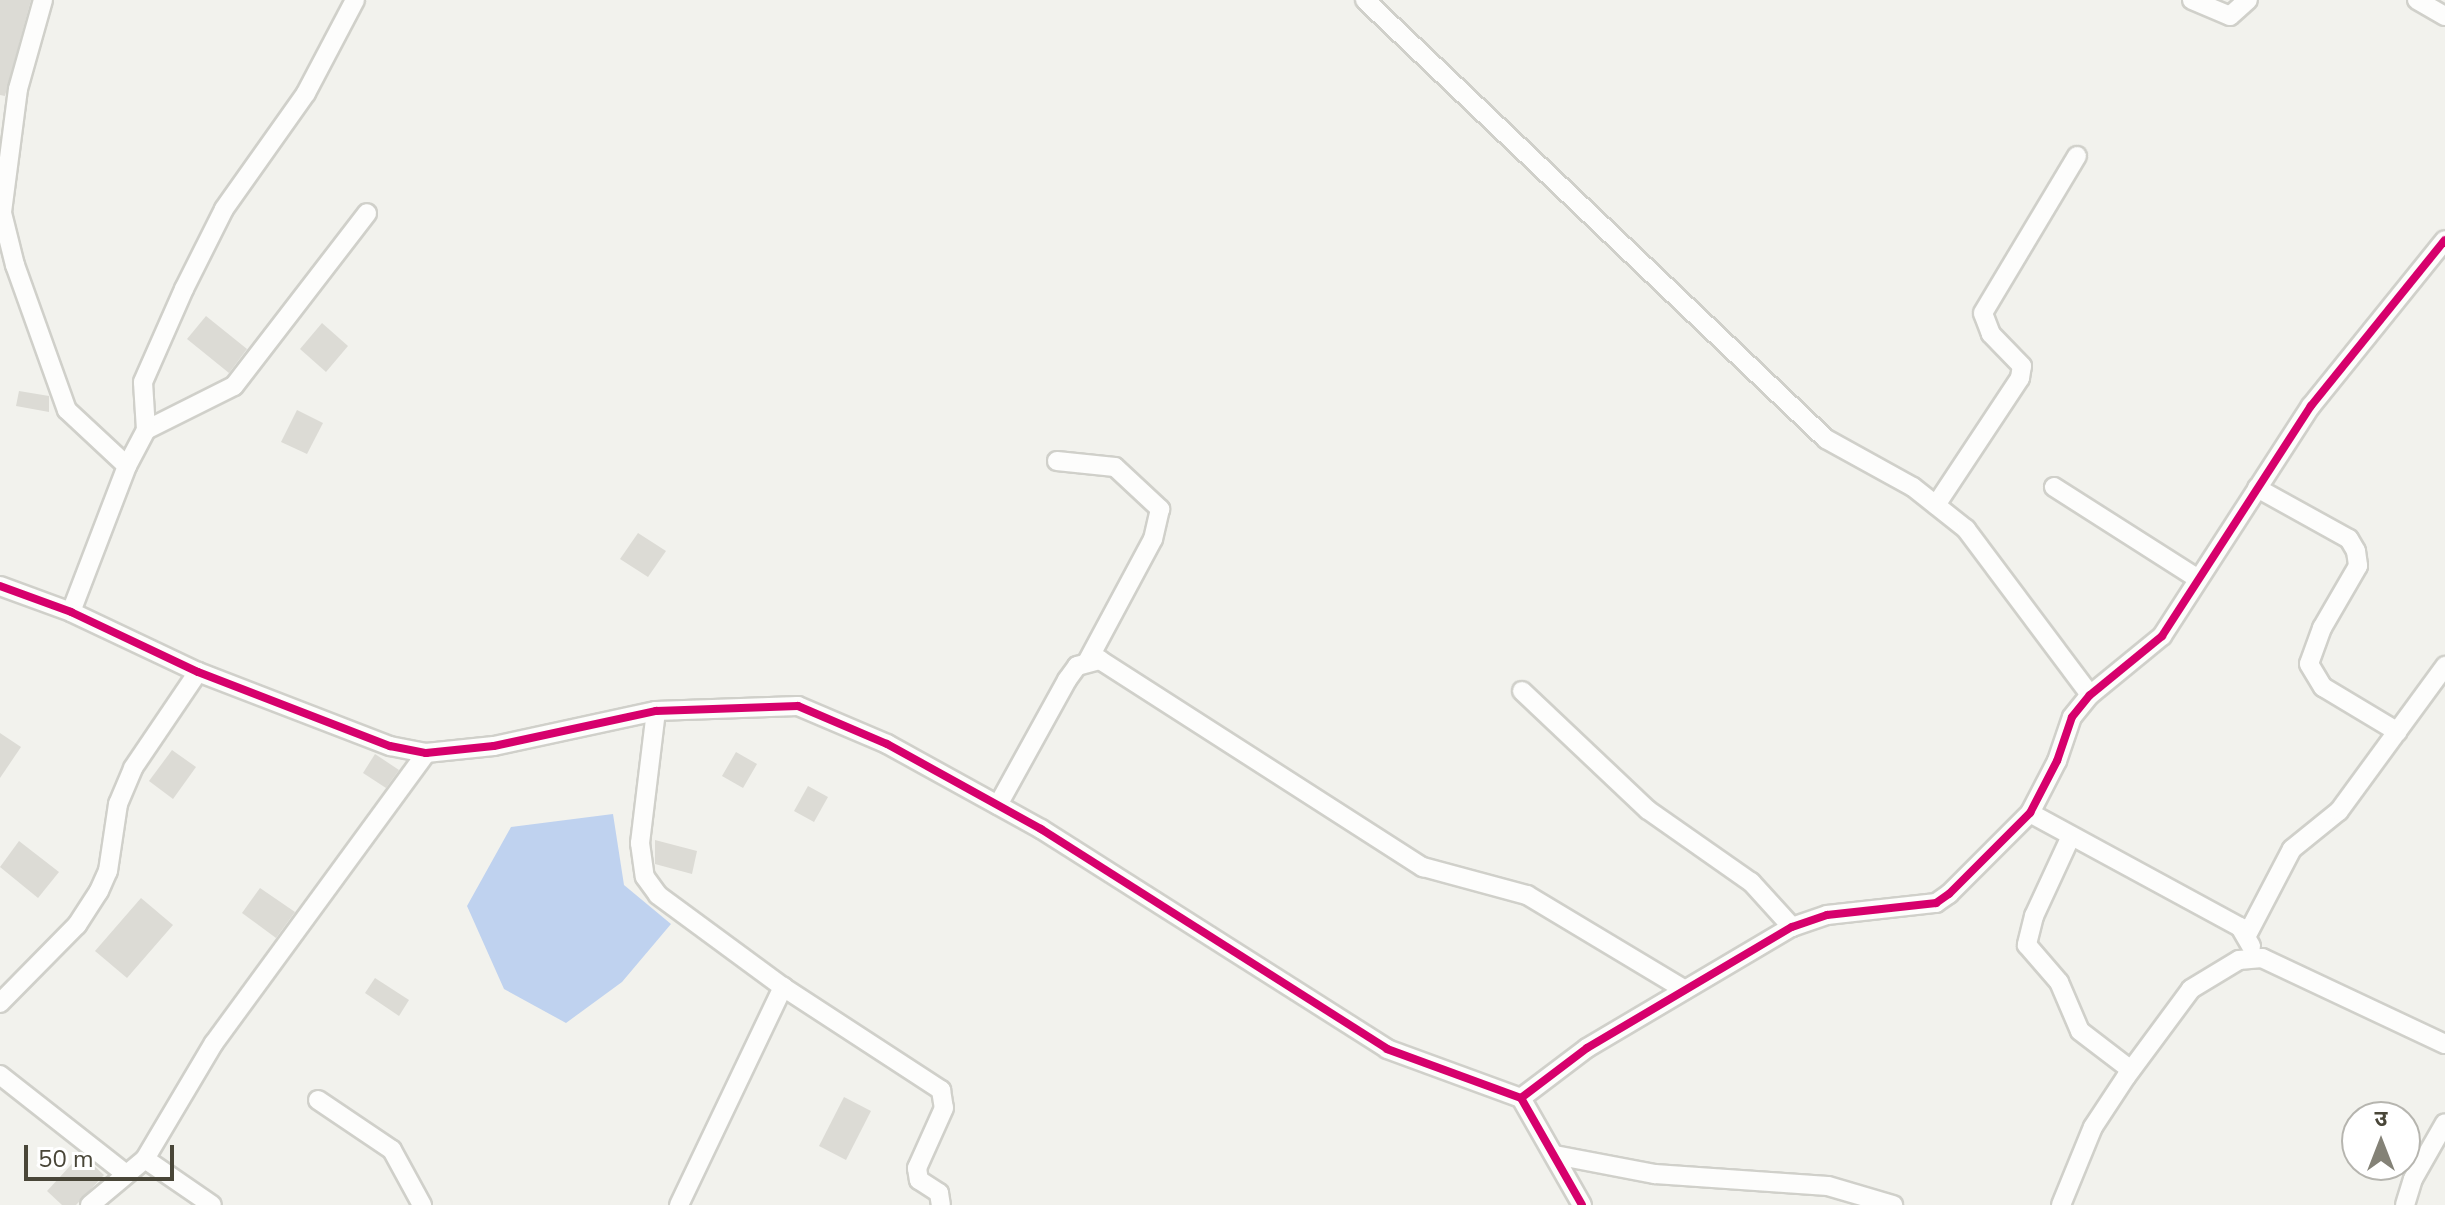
<!DOCTYPE html>
<meta charset="utf-8">
<style>
body{margin:0}
#map{position:relative;width:2445px;height:1205px;overflow:hidden;background:#f2f2ed;font-family:"Nunito Sans","Noto Sans Devanagari",sans-serif}
div>[style]{position:absolute}
[style*='--x']{left:calc(var(--x)*1px);top:calc(var(--y)*1px);width:calc(var(--w)*1px);rotate:calc(var(--a)*1deg)}
.water>*{inset:0;background:#bfd2ef}
.building>*{inset:0;background:#dcdbd5}
.roads{filter:drop-shadow(2px 0 #d0d0ca) drop-shadow(-2px 0 #d0d0ca) drop-shadow(0 2px #d0d0ca) drop-shadow(0 -2px #d0d0ca)}
.minor>*{height:18px;margin:-9px;padding:0 9px;transform-origin:9px;border-radius:9px;background:#fdfdfc}
.cycleway>*{height:8px;margin:-4px;padding:0 4px;transform-origin:4px;border-radius:4px;background:#d6006c}
span{translate:-50% -50%;white-space:nowrap;text-align:center;line-height:1.15;-webkit-text-stroke:7px #fff;paint-order:stroke}
.north{position:absolute;left:2341px;top:1101px;width:80px;height:80px;box-sizing:border-box;background:#fff;border:2px solid #b6b5af;border-radius:50%;rotate:0deg;font-size:22px;font-weight:700;line-height:32px;text-align:center;color:#494638}
.north::after{content:'';display:block;margin:auto;width:28px;height:36px;background:#848277;clip-path:polygon(50% 0,100% 100%,50% 72%,0 100%)}
.scale{position:absolute;left:24px;top:1145px;width:150px;height:36px;box-sizing:border-box;border:4px solid #494638;border-top:0;padding-left:10px;font-size:24px;line-height:28px;white-space:nowrap;color:#494638;-webkit-text-stroke:6px #fff;paint-order:stroke}
</style>
<div id="map">
<div class="water">
<div style="clip-path:polygon(613px 814px,624px 885px,671px 924px,622px 982px,566px 1023px,504px 989px,467px 906px,511px 827px)"></div>
</div>
<div class="building">
<div style="clip-path:polygon(0 0,31px 0,5px 96px,0 95px)"></div>
<div style="clip-path:polygon(206px 316px,247px 349px,229px 373px,187px 339px)"></div>
<div style="clip-path:polygon(322px 323px,348px 346px,326px 372px,300px 349px)"></div>
<div style="clip-path:polygon(19px 391px,49px 396px,49px 412px,16px 406px)"></div>
<div style="clip-path:polygon(297px 410px,323px 423px,307px 454px,281px 442px)"></div>
<div style="clip-path:polygon(638px 533px,666px 551px,648px 577px,620px 559px)"></div>
<div style="clip-path:polygon(0 733px,21px 747px,0 778px)"></div>
<div style="clip-path:polygon(172px 750px,196px 767px,173px 799px,149px 781px)"></div>
<div style="clip-path:polygon(736px 752px,757px 764px,743px 788px,722px 776px)"></div>
<div style="clip-path:polygon(375px 754px,399px 770px,386px 788px,363px 773px)"></div>
<div style="clip-path:polygon(808px 786px,828px 797px,814px 822px,794px 811px)"></div>
<div style="clip-path:polygon(655px 840px,697px 851px,692px 874px,655px 864px)"></div>
<div style="clip-path:polygon(19px 841px,59px 872px,38px 898px,0 867px)"></div>
<div style="clip-path:polygon(260px 888px,295px 912px,276px 938px,242px 913px)"></div>
<div style="clip-path:polygon(141px 898px,173px 925px,127px 978px,95px 951px)"></div>
<div style="clip-path:polygon(375px 978px,409px 1000px,399px 1016px,365px 993px)"></div>
<div style="clip-path:polygon(844px 1097px,871px 1111px,846px 1160px,819px 1146px)"></div>
<div style="clip-path:polygon(81px 1154px,104px 1175px,76px 1205px,62px 1205px,47px 1191px)"></div>
</div>
<div class="roads">
<div class="minor">
<div style="--x:43;--y:0;--w:92;--a:105.7"></div>
<div style="--x:18;--y:89;--w:125;--a:97.4"></div>
<div style="--x:2;--y:213;--w:54;--a:76"></div>
<div style="--x:15;--y:265;--w:154;--a:70.3"></div>
<div style="--x:67;--y:410;--w:82;--a:43"></div>
<div style="--x:127;--y:466;--w:156;--a:111"></div>
<div style="--x:1365;--y:0;--w:637;--a:43.6"></div>
<div style="--x:1826;--y:439;--w:99;--a:28.9"></div>
<div style="--x:1913;--y:487;--w:68;--a:38.4"></div>
<div style="--x:1966;--y:529;--w:207;--a:53.2"></div>
<div style="--x:2192;--y:0;--w:41;--a:22.8"></div>
<div style="--x:2230;--y:16;--w:24;--a:-42"></div>
<div style="--x:2417;--y:0;--w:32;--a:30"></div>
<div style="--x:146;--y:430;--w:98;--a:-26.6"></div>
<div style="--x:234;--y:386;--w:218;--a:-52.4"></div>
<div style="--x:1057;--y:461;--w:58;--a:5.9"></div>
<div style="--x:1115;--y:467;--w:62;--a:43"></div>
<div style="--x:1160;--y:509;--w:31;--a:103"></div>
<div style="--x:1153;--y:539;--w:137;--a:118.2"></div>
<div style="--x:127;--y:466;--w:41;--a:-62.2"></div>
<div style="--x:146;--y:430;--w:48;--a:-93.6"></div>
<div style="--x:143;--y:382;--w:102;--a:-66.2"></div>
<div style="--x:184;--y:289;--w:89;--a:-63.4"></div>
<div style="--x:224;--y:209;--w:142;--a:-54.7"></div>
<div style="--x:306;--y:93;--w:105;--a:-62.2"></div>
<div style="--x:2054;--y:487;--w:169;--a:32.5"></div>
<div style="--x:2257;--y:488;--w:105;--a:29"></div>
<div style="--x:2349;--y:539;--w:14;--a:60"></div>
<div style="--x:2356;--y:551;--w:15;--a:82"></div>
<div style="--x:2358;--y:566;--w:72;--a:120.1"></div>
<div style="--x:2322;--y:628;--w:38;--a:110"></div>
<div style="--x:2309;--y:664;--w:27;--a:59"></div>
<div style="--x:2323;--y:687;--w:87;--a:31"></div>
<div style="--x:1936;--y:505;--w:152;--a:-56.5"></div>
<div style="--x:2020;--y:378;--w:12;--a:-81"></div>
<div style="--x:2022;--y:366;--w:45;--a:-134.1"></div>
<div style="--x:1991;--y:334;--w:22;--a:-111"></div>
<div style="--x:1983;--y:313;--w:183;--a:-59.1"></div>
<div style="--x:0;--y:586;--w:76;--a:20.1"></div>
<div style="--x:71;--y:612;--w:140;--a:25.3"></div>
<div style="--x:198;--y:672;--w:206;--a:21.1"></div>
<div style="--x:390;--y:746;--w:37;--a:11"></div>
<div style="--x:426;--y:753;--w:68;--a:-5.9"></div>
<div style="--x:494;--y:746;--w:166;--a:-12.2"></div>
<div style="--x:656;--y:711;--w:142;--a:-2"></div>
<div style="--x:798;--y:706;--w:97;--a:23.1"></div>
<div style="--x:887;--y:744;--w:176;--a:28.9"></div>
<div style="--x:1041;--y:829;--w:410;--a:32.4"></div>
<div style="--x:1387;--y:1049;--w:143;--a:20.1"></div>
<div style="--x:1521;--y:1098;--w:123;--a:60.3"></div>
<div style="--x:1522;--y:691;--w:173;--a:43.4"></div>
<div style="--x:1648;--y:810;--w:126;--a:35"></div>
<div style="--x:1751;--y:882;--w:61;--a:47.7"></div>
<div style="--x:656;--y:711;--w:133;--a:96.9"></div>
<div style="--x:640;--y:843;--w:34;--a:82"></div>
<div style="--x:645;--y:877;--w:22;--a:54"></div>
<div style="--x:658;--y:895;--w:155;--a:36.4"></div>
<div style="--x:783;--y:987;--w:189;--a:33.1"></div>
<div style="--x:941;--y:1090;--w:18;--a:81"></div>
<div style="--x:944;--y:1108;--w:66;--a:114.2"></div>
<div style="--x:917;--y:1168;--w:12;--a:81"></div>
<div style="--x:919;--y:1180;--w:24;--a:33"></div>
<div style="--x:939;--y:1193;--w:12;--a:81"></div>
<div style="--x:998;--y:805;--w:143;--a:-61.1"></div>
<div style="--x:1067;--y:680;--w:17;--a:-54"></div>
<div style="--x:1077;--y:666;--w:24;--a:-15"></div>
<div style="--x:1100;--y:660;--w:384;--a:32.7"></div>
<div style="--x:1423;--y:867;--w:108;--a:15.1"></div>
<div style="--x:1527;--y:895;--w:184;--a:31"></div>
<div style="--x:2030;--y:813;--w:239;--a:28.5"></div>
<div style="--x:2240;--y:927;--w:22;--a:60"></div>
<div style="--x:2071;--y:836;--w:88;--a:114.8"></div>
<div style="--x:2034;--y:916;--w:30;--a:104"></div>
<div style="--x:2027;--y:945;--w:49;--a:49.1"></div>
<div style="--x:2059;--y:982;--w:53;--a:66.8"></div>
<div style="--x:2080;--y:1031;--w:64;--a:37.4"></div>
<div style="--x:2247;--y:935;--w:97;--a:-62.4"></div>
<div style="--x:2292;--y:849;--w:60;--a:-39"></div>
<div style="--x:2339;--y:811;--w:180;--a:-53.8"></div>
<div style="--x:0;--y:1003;--w:110;--a:-45.4"></div>
<div style="--x:77;--y:925;--w:40;--a:-57.1"></div>
<div style="--x:99;--y:891;--w:22;--a:-66"></div>
<div style="--x:108;--y:871;--w:68;--a:-81.5"></div>
<div style="--x:118;--y:804;--w:39;--a:-67"></div>
<div style="--x:133;--y:768;--w:116;--a:-55.9"></div>
<div style="--x:0;--y:1075;--w:160;--a:38.2"></div>
<div style="--x:1521;--y:1098;--w:83;--a:-37.1"></div>
<div style="--x:1587;--y:1048;--w:238;--a:-30.6"></div>
<div style="--x:1792;--y:927;--w:37;--a:-19"></div>
<div style="--x:1827;--y:915;--w:110;--a:-6.3"></div>
<div style="--x:1936;--y:903;--w:16;--a:-35"></div>
<div style="--x:1949;--y:894;--w:115;--a:-45"></div>
<div style="--x:2030;--y:813;--w:59;--a:-62.6"></div>
<div style="--x:2057;--y:761;--w:46;--a:-71.2"></div>
<div style="--x:2072;--y:717;--w:28;--a:-51"></div>
<div style="--x:2090;--y:695;--w:93;--a:-39.3"></div>
<div style="--x:2162;--y:636;--w:274;--a:-57.1"></div>
<div style="--x:2311;--y:406;--w:213;--a:-51.1"></div>
<div style="--x:318;--y:1100;--w:89;--a:34"></div>
<div style="--x:392;--y:1150;--w:63;--a:61.4"></div>
<div style="--x:1555;--y:1155;--w:102;--a:10.8"></div>
<div style="--x:1655;--y:1174;--w:173;--a:4"></div>
<div style="--x:1828;--y:1186;--w:68;--a:16.3"></div>
<div style="--x:145;--y:1159;--w:81;--a:34.5"></div>
<div style="--x:90;--y:1205;--w:72;--a:-39.9"></div>
<div style="--x:145;--y:1159;--w:135;--a:-59.3"></div>
<div style="--x:214;--y:1043;--w:359;--a:-53.8"></div>
<div style="--x:679;--y:1205;--w:242;--a:-64.5"></div>
<div style="--x:2061;--y:1205;--w:84;--a:-67.7"></div>
<div style="--x:2093;--y:1127;--w:60;--a:-56.6"></div>
<div style="--x:2126;--y:1077;--w:109;--a:-53.5"></div>
<div style="--x:2191;--y:989;--w:56;--a:-31.1"></div>
<div style="--x:2239;--y:960;--w:23;--a:-5"></div>
<div style="--x:2262;--y:958;--w:202;--a:25.2"></div>
<div style="--x:2405;--y:1205;--w:27;--a:-73"></div>
<div style="--x:2413;--y:1179;--w:64;--a:-60.3"></div>
</div>
</div>
<div class="cycleway">
<div style="--x:0;--y:586;--w:76;--a:20.1"></div>
<div style="--x:71;--y:612;--w:140;--a:25.3"></div>
<div style="--x:198;--y:672;--w:206;--a:21.1"></div>
<div style="--x:390;--y:746;--w:37;--a:11"></div>
<div style="--x:426;--y:753;--w:68;--a:-5.9"></div>
<div style="--x:494;--y:746;--w:166;--a:-12.2"></div>
<div style="--x:656;--y:711;--w:142;--a:-2"></div>
<div style="--x:798;--y:706;--w:97;--a:23.1"></div>
<div style="--x:887;--y:744;--w:176;--a:28.9"></div>
<div style="--x:1041;--y:829;--w:410;--a:32.4"></div>
<div style="--x:1387;--y:1049;--w:143;--a:20.1"></div>
<div style="--x:1521;--y:1098;--w:123;--a:60.3"></div>
<div style="--x:1521;--y:1098;--w:83;--a:-37.1"></div>
<div style="--x:1587;--y:1048;--w:238;--a:-30.6"></div>
<div style="--x:1792;--y:927;--w:37;--a:-19"></div>
<div style="--x:1827;--y:915;--w:110;--a:-6.3"></div>
<div style="--x:1936;--y:903;--w:16;--a:-35"></div>
<div style="--x:1949;--y:894;--w:115;--a:-45"></div>
<div style="--x:2030;--y:813;--w:59;--a:-62.6"></div>
<div style="--x:2057;--y:761;--w:46;--a:-71.2"></div>
<div style="--x:2072;--y:717;--w:28;--a:-51"></div>
<div style="--x:2090;--y:695;--w:93;--a:-39.3"></div>
<div style="--x:2162;--y:636;--w:274;--a:-57.1"></div>
<div style="--x:2311;--y:406;--w:213;--a:-51.1"></div>
</div>
<div class="north">उ</div>
<div class="scale">50 m</div>
</div>
